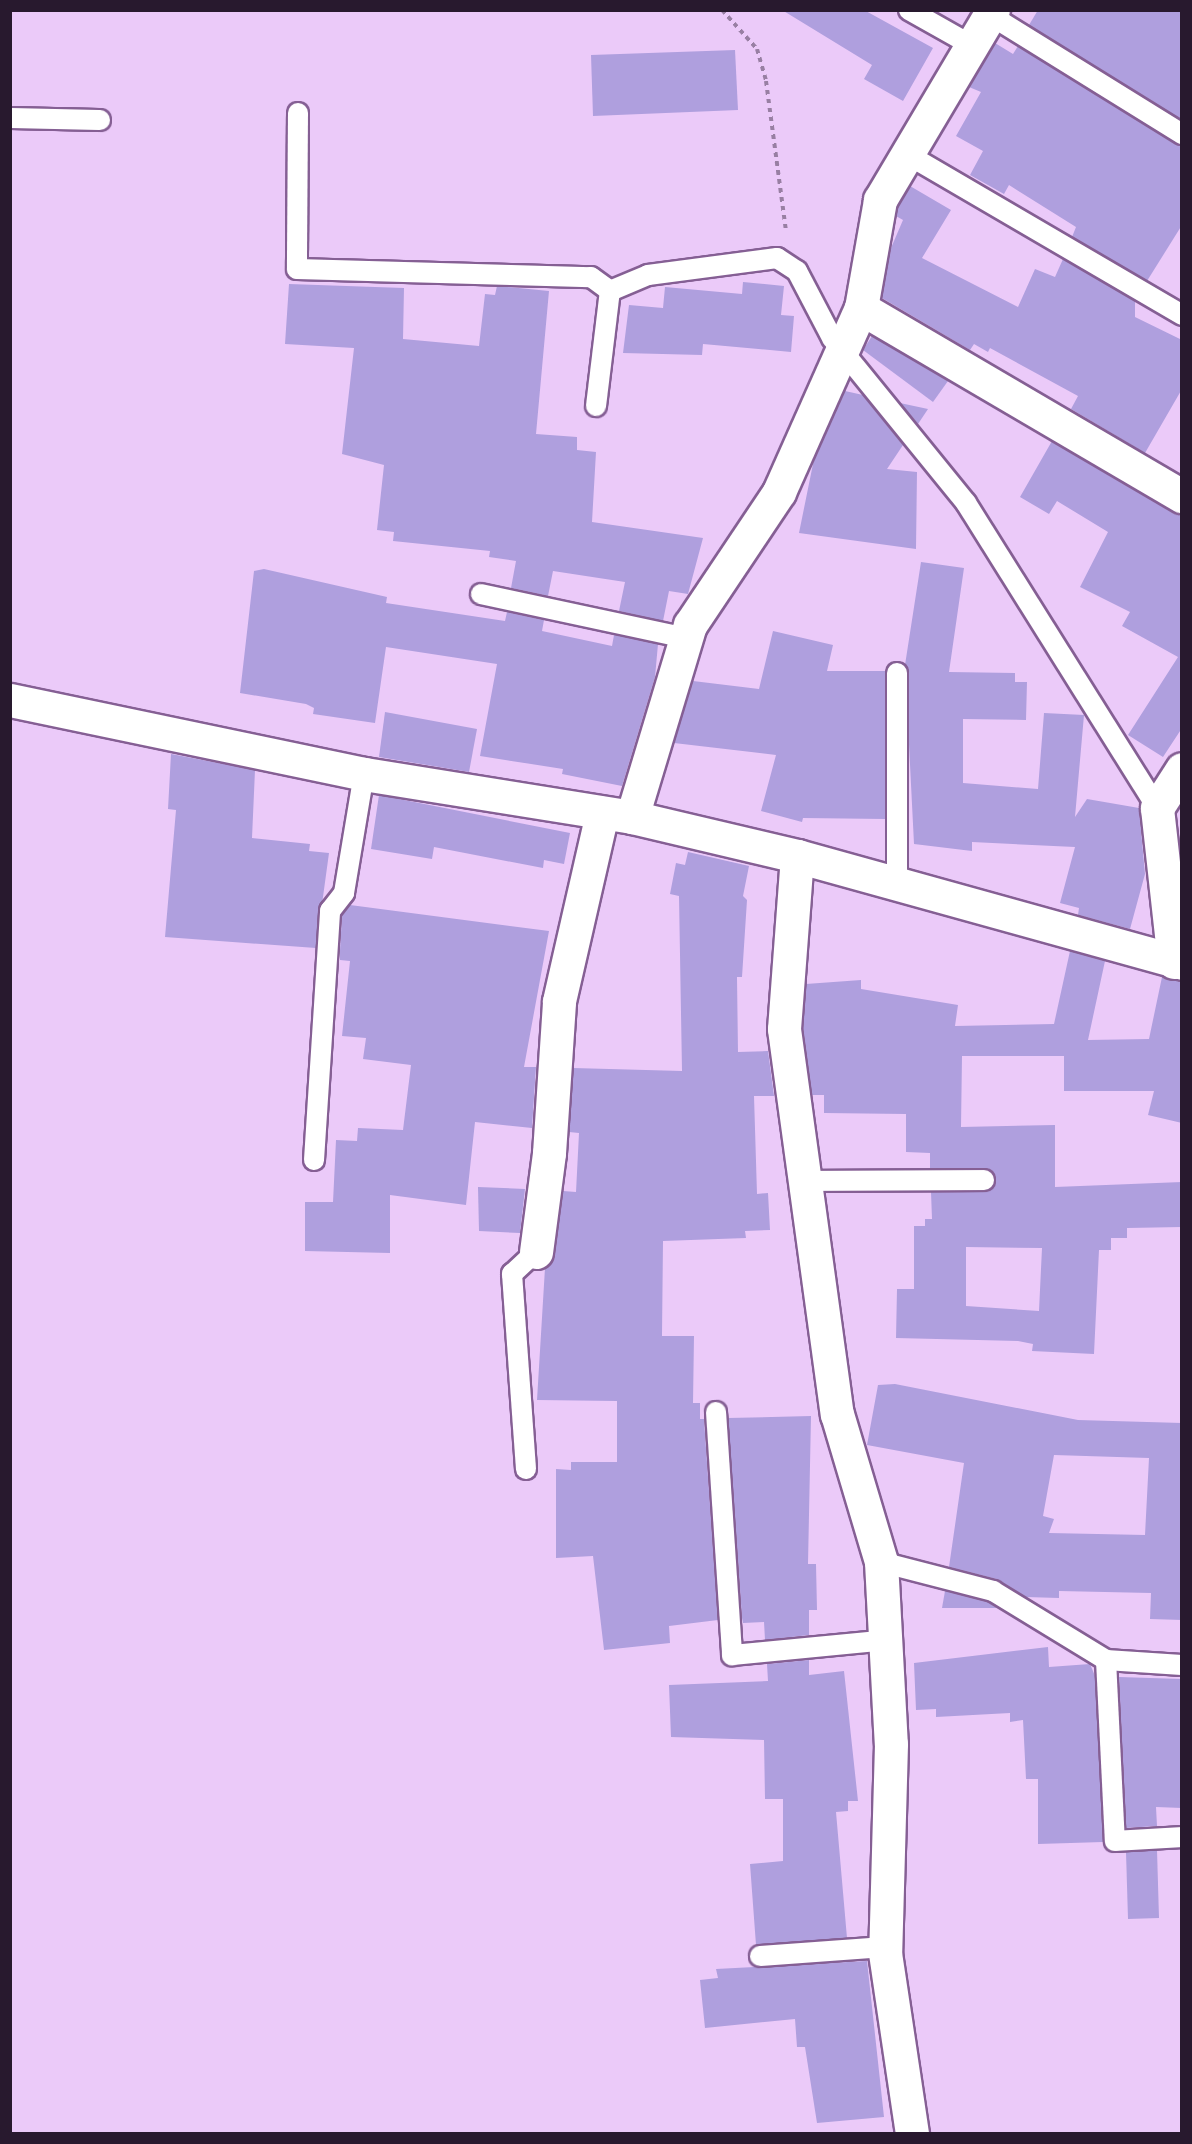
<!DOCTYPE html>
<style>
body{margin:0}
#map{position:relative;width:1192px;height:2144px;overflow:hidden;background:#ebcaf9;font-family:Quicksand,sans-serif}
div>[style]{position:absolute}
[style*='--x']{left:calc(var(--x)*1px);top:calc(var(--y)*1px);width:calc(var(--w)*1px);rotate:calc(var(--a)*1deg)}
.building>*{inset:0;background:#af9fde}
.path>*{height:4px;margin-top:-2px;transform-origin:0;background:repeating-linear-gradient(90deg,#987fa3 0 4.5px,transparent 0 9px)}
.roads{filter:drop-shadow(2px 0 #855f94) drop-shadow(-2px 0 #855f94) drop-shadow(0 2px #855f94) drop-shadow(0 -2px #855f94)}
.lane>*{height:20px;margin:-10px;padding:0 10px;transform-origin:10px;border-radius:10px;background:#fff}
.street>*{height:33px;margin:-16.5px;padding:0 16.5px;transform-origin:16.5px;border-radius:16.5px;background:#fff}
span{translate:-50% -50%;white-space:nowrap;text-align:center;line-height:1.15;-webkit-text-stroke:4.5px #f4dbfe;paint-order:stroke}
.frame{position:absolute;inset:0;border:12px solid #28192e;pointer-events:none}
</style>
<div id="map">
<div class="building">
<div style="clip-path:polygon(782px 10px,864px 10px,933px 48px,903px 101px,864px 79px,872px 65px)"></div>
<div style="clip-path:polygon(1038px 10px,1182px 10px,1182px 120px,1029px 25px)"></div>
<div style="clip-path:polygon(995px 43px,1013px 54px,1018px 46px,1182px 146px,1182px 225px,1147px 281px,1072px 237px,1076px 227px,1009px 185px,1004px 194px,970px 175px,983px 151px,956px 136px,981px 92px,969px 87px)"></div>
<div style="clip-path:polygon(735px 50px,738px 110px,593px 116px,591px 55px)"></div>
<div style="clip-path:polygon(910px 186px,951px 210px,922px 258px,1018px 307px,1035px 269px,1055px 277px,1063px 259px,1135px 301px,1135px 317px,1182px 340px,1182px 389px,1145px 453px,1071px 409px,1078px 396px,990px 348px,988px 352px,974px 344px,970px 350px,882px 298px,891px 248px,903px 220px,896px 216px,898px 207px)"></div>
<div style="clip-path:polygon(743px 282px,784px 286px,781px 315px,794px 316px,791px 352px,703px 344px,702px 355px,623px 353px,629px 305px,663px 308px,665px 287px,742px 294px)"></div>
<div style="clip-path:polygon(289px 284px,404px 288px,403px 339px,479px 346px,485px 294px,495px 295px,497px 286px,549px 291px,536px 434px,577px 437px,577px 450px,596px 452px,592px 522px,703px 538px,688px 594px,669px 591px,663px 621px,619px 611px,625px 582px,553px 571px,548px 596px,511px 588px,516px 561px,489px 557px,490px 551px,393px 541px,394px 532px,377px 530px,384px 465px,342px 454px,354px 348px,285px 344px)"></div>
<div style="clip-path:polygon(872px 336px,948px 381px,933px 402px,863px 350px)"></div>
<div style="clip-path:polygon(845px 391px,863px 395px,903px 445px,887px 469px,917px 472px,916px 549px,799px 533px,814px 459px)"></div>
<div style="clip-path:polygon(900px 403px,928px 409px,918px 424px)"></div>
<div style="clip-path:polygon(1052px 441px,1182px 515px,1182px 728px,1163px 757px,1128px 735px,1178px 657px,1122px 626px,1130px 612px,1080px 587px,1108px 532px,1057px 501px,1049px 514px,1020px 497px)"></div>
<div style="clip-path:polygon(921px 562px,964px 568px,949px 672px,1015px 673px,1015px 682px,1027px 682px,1026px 720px,963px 719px,963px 783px,1038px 789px,1044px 713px,1084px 715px,1075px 817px,1087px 799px,1139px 808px,1145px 874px,1130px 929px,1078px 915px,1079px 908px,1060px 903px,1075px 847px,972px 842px,972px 851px,914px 844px,905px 665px)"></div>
<div style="clip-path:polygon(264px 569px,387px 597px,386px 603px,505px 621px,507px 612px,544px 620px,542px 631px,612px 646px,614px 635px,658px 644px,655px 677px,622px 786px,562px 774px,563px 769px,480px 756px,497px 664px,386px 647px,375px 723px,313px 714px,314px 708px,306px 704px,240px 693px,254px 571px)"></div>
<div style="clip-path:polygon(773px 631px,833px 645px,827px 671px,886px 671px,885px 819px,803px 818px,802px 822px,761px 811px,776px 755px,674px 743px,693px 681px,759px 689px)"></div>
<div style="clip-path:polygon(385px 712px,477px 729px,469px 772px,379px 757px)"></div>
<div style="clip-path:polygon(171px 754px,255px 770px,252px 838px,310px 844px,309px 851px,329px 853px,316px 948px,165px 937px,176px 810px,168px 809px)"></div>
<div style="clip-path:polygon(379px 795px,570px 833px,564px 864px,544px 860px,543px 868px,434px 847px,432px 859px,371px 849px)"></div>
<div style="clip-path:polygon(688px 852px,749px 866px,743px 896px,747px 900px,742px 977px,737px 977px,738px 1052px,768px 1051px,774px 1096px,754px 1096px,757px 1194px,768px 1193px,770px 1230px,745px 1231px,746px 1238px,663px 1241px,662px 1336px,694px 1336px,693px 1403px,700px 1403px,700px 1419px,704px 1419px,718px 1620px,669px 1626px,670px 1643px,604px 1650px,593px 1556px,556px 1558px,556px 1469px,571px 1470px,571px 1462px,617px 1462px,617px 1401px,537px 1400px,545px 1268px,555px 1254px,563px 1191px,576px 1192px,579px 1133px,569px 1132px,573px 1068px,682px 1071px,679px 896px,670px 894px,676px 863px,685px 865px)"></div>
<div style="clip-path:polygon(350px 905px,549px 931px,524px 1067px,536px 1067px,532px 1128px,475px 1122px,466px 1205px,390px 1195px,390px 1253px,305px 1251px,305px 1202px,333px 1202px,336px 1140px,357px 1141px,358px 1128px,403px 1130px,411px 1065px,363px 1059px,366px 1038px,342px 1036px,350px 961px,340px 960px,340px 950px,342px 915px)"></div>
<div style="clip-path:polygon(evenodd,1070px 951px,1105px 961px,1088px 1040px,1149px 1039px,1162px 977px,1182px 981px,1182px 1123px,1148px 1115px,1154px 1091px,1064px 1091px,1064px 1056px,962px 1056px,961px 1127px,1055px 1125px,1055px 1187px,1182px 1182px,1182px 1227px,1127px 1228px,1127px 1238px,1111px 1238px,1111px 1250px,1099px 1250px,1094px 1354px,1032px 1351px,1033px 1344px,1018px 1341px,896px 1338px,897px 1289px,914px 1289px,914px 1226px,925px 1226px,925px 1219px,932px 1219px,931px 1192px,985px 1192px,996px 1179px,985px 1168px,930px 1168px,930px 1153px,906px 1152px,906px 1114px,824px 1113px,824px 1095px,812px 1095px,803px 1028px,806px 984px,861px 980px,861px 989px,958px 1005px,955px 1026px,1054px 1024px,1070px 951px,966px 1247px,1042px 1248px,1039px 1311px,966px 1306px,966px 1247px)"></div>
<div style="clip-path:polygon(478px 1187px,525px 1189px,520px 1233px,479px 1231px)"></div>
<div style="clip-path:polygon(evenodd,895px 1384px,1078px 1420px,1182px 1423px,1182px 1620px,1150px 1619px,1151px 1593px,1059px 1591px,1059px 1598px,1026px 1597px,996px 1579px,949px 1567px,964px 1463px,867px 1445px,878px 1385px,895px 1384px,1054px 1455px,1149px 1458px,1145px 1535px,1049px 1533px,1054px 1519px,1043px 1516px,1054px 1455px)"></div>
<div style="clip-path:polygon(811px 1416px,808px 1564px,816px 1564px,817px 1610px,809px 1610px,809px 1635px,765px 1640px,764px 1622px,743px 1623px,742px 1618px,728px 1418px)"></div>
<div style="clip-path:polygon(945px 1591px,988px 1602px,997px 1608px,942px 1608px)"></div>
<div style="clip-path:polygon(1048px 1647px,1049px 1667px,1090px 1664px,1095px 1676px,1103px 1842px,1038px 1844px,1038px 1779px,1026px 1779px,1023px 1720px,1010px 1722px,1010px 1713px,936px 1717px,936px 1709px,916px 1710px,914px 1663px)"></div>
<div style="clip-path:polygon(809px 1660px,809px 1675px,844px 1671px,858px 1801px,848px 1801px,848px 1811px,836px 1812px,847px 1938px,756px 1945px,750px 1864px,783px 1861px,783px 1799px,765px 1799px,764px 1740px,671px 1737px,669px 1685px,768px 1681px,767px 1664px)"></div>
<div style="clip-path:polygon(1119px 1677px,1182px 1679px,1182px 1808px,1156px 1807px,1157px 1826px,1126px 1828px)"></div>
<div style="clip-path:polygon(1157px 1850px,1159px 1918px,1128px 1919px,1126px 1852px)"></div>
<div style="clip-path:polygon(867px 1961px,884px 2117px,817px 2123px,805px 2047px,797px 2047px,795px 2019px,705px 2028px,700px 1980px,718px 1978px,716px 1969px)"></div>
</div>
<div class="path">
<div style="--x:722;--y:10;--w:52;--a:48.1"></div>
<div style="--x:757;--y:49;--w:33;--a:74"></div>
<div style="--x:766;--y:81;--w:150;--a:82.4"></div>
</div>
<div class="roads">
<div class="lane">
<div style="--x:909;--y:10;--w:71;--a:29.4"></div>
<div style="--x:990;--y:15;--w:226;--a:31.8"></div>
<div style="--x:298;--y:113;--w:156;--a:90.4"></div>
<div style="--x:297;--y:269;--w:294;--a:1.6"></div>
<div style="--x:591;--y:277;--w:24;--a:36"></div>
<div style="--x:10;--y:118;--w:90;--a:1.3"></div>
<div style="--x:905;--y:153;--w:321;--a:30.3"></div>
<div style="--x:610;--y:291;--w:41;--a:-22.8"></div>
<div style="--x:648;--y:275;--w:130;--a:-7.5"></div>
<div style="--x:777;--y:258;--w:24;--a:33"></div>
<div style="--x:797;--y:271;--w:76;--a:62.4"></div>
<div style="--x:832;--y:338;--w:213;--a:50.9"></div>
<div style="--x:966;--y:503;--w:360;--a:57.9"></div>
<div style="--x:596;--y:406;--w:116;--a:-83.1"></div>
<div style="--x:481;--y:594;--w:210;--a:12.1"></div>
<div style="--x:897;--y:673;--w:211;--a:90"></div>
<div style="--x:314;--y:1160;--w:250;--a:-86.3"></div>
<div style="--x:330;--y:911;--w:23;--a:-52"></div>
<div style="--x:344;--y:893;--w:121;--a:-80.5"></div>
<div style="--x:805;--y:1181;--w:179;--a:-0.3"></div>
<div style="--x:716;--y:1412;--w:244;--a:86.2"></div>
<div style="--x:732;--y:1655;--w:156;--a:-5.5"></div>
<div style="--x:526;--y:1469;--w:196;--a:-94.1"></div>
<div style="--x:512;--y:1274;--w:33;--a:-43"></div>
<div style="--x:881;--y:1562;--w:116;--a:14.5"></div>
<div style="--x:993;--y:1591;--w:132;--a:31.4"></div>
<div style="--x:1106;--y:1660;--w:76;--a:3.8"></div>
<div style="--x:1106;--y:1660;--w:181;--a:87.2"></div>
<div style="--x:1115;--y:1841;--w:67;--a:-3.4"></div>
<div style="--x:760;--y:1956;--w:125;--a:-4.1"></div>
</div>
<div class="street">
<div style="--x:861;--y:308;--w:372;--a:30.4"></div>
<div style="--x:10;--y:700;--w:362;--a:11.8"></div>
<div style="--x:364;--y:774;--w:271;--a:9.1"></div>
<div style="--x:632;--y:817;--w:170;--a:13.3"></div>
<div style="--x:797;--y:856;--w:400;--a:15.5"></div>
<div style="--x:632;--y:817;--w:201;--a:-73.2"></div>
<div style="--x:690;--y:625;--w:160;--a:-56.2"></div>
<div style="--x:779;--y:492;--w:201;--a:-66"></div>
<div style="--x:861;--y:308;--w:110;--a:-80"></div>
<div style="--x:880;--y:200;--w:221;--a:-59.3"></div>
<div style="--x:797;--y:856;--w:173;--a:94.3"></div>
<div style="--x:784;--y:1029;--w:389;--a:82.2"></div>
<div style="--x:837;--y:1414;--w:154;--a:73.4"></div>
<div style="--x:881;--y:1562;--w:182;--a:86.9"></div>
<div style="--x:891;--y:1744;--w:209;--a:91.6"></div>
<div style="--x:885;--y:1953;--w:183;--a:81.5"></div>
<div style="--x:1174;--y:962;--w:155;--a:-96.3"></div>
<div style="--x:1157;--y:808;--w:46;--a:-57.3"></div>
<div style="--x:536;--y:1252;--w:100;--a:-82.5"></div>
<div style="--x:549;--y:1153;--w:152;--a:-86.2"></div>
<div style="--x:559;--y:1001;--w:193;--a:-77.1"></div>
</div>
</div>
<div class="frame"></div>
</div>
